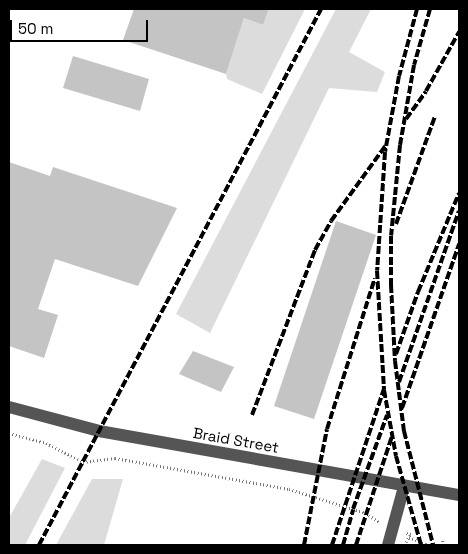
<!DOCTYPE html>
<style>
body{margin:0}
#map{position:relative;width:468px;height:554px;overflow:hidden;background:#fff;font-family:"Space Grotesk",sans-serif}
div>[style]{position:absolute}
[style*='--x']{left:calc(var(--x)*1px);top:calc(var(--y)*1px);width:calc(var(--w)*1px);rotate:calc(var(--a)*1deg)}
.green>*{inset:0;background:#dcdcdc}
.building>*{inset:0;background:#c4c4c4}
.path>*{height:3px;margin-top:-1.5px;transform-origin:0;background:repeating-linear-gradient(90deg,#777 0 1px,transparent 0 3.5px)}
.minor>*{height:12px;margin:-6px;padding:0 6px;transform-origin:6px;border-radius:6px;background:#555}
.rail>*{height:4px;margin-top:-2px;transform-origin:0;background:repeating-linear-gradient(90deg,#000 0 8px,transparent 0 10.5px)}
span{translate:-50% -50%;white-space:nowrap;text-align:center;line-height:1.15;-webkit-text-stroke:5px #fff;paint-order:stroke}
.street-label{font-size:15px;color:#000}
.frame{position:absolute;inset:0;border:10px solid #000;pointer-events:none}
.scale{position:absolute;left:10px;top:20px;width:138px;height:22px;box-sizing:border-box;border:2px solid #000;border-top:0;padding-left:6px;font-size:15px;line-height:18px;white-space:nowrap;color:#000;-webkit-text-stroke:4px #fff;paint-order:stroke}
</style>
<div id="map">
<div class="green">
<div style="clip-path:polygon(269px 9px,305px 9px,262px 94px,227px 79px,226px 74px,244px 18px,263px 25px)"></div>
<div style="clip-path:polygon(336px 9px,371px 9px,349px 52px,385px 72px,377px 92px,329px 88px,210px 333px,176px 314px)"></div>
<div style="clip-path:polygon(42px 459px,65px 468px,25px 545px,9px 545px,9px 518px)"></div>
<div style="clip-path:polygon(92px 479px,123px 479px,104px 545px,56px 545px)"></div>
</div>
<div class="building">
<div style="clip-path:polygon(134px 9px,269px 9px,263px 25px,244px 18px,226px 74px,123px 40px)"></div>
<div style="clip-path:polygon(73px 56px,149px 79px,140px 111px,63px 88px)"></div>
<div style="clip-path:polygon(9px 162px,50px 176px,53px 167px,177px 208px,138px 286px,55px 259px,38px 309px,58px 315px,44px 358px,9px 346px)"></div>
<div style="clip-path:polygon(336px 221px,376px 235px,314px 419px,274px 406px)"></div>
<div style="clip-path:polygon(193px 351px,234px 367px,221px 392px,179px 374px)"></div>
</div>
<div class="path">
<div style="--x:9;--y:433;--w:38;--a:15"></div>
<div style="--x:46;--y:443;--w:42;--a:27.2"></div>
<div style="--x:83;--y:462;--w:32;--a:-7"></div>
<div style="--x:115;--y:458;--w:177;--a:10.1"></div>
<div style="--x:289;--y:489;--w:81;--a:17.3"></div>
<div style="--x:366;--y:513;--w:16;--a:35"></div>
<div style="--x:409;--y:537;--w:21;--a:23"></div>
<div style="--x:406;--y:542;--w:9;--a:-58"></div>
<div style="--x:411;--y:534;--w:5;--a:-169"></div>
<div style="--x:442;--y:545;--w:6;--a:-81"></div>
</div>
<div class="minor">
<div style="--x:9;--y:407;--w:93;--a:14.9"></div>
<div style="--x:99;--y:431;--w:366;--a:10.1"></div>
<div style="--x:388;--y:545;--w:60;--a:-74.6"></div>
</div>
<div class="rail">
<div style="--x:417;--y:9;--w:69;--a:105"></div>
<div style="--x:399;--y:76;--w:77;--a:100.4"></div>
<div style="--x:385;--y:152;--w:119;--a:93.8"></div>
<div style="--x:377;--y:271;--w:119;--a:86.6"></div>
<div style="--x:384;--y:390;--w:67;--a:79.7"></div>
<div style="--x:396;--y:456;--w:92;--a:74.3"></div>
<div style="--x:430;--y:9;--w:58;--a:105.9"></div>
<div style="--x:414;--y:65;--w:81;--a:99.9"></div>
<div style="--x:400;--y:145;--w:91;--a:95.6"></div>
<div style="--x:391;--y:236;--w:49;--a:90"></div>
<div style="--x:391;--y:285;--w:76;--a:87"></div>
<div style="--x:395;--y:361;--w:71;--a:82.7"></div>
<div style="--x:404;--y:431;--w:118;--a:75.7"></div>
<div style="--x:406;--y:119;--w:34;--a:-54"></div>
<div style="--x:426;--y:91;--w:68;--a:-60.8"></div>
<div style="--x:396;--y:224;--w:115;--a:-70.1"></div>
<div style="--x:396;--y:354;--w:66;--a:-70.5"></div>
<div style="--x:418;--y:292;--w:107;--a:-67.5"></div>
<div style="--x:399;--y:382;--w:181;--a:-70.7"></div>
<div style="--x:402;--y:408;--w:174;--a:-70.8"></div>
<div style="--x:252;--y:415;--w:177;--a:-69.1"></div>
<div style="--x:315;--y:250;--w:33;--a:-61"></div>
<div style="--x:331;--y:221;--w:94;--a:-54.1"></div>
<div style="--x:39;--y:545;--w:606;--a:-62.25"></div>
<div style="--x:304;--y:545;--w:118;--a:-78.8"></div>
<div style="--x:327;--y:429;--w:158;--a:-72.4"></div>
<div style="--x:332;--y:545;--w:164;--a:-71.6"></div>
<div style="--x:343;--y:545;--w:37;--a:-74"></div>
<div style="--x:353;--y:509;--w:100;--a:-70.1"></div>
<div style="--x:356;--y:545;--w:115;--a:-71.7"></div>
</div>
<div class="street-label">
<span style="left:236px;top:440px;rotate:10deg">Braid Street</span>
</div>
<div class="frame"></div>
<div class="scale">50 m</div>
</div>
